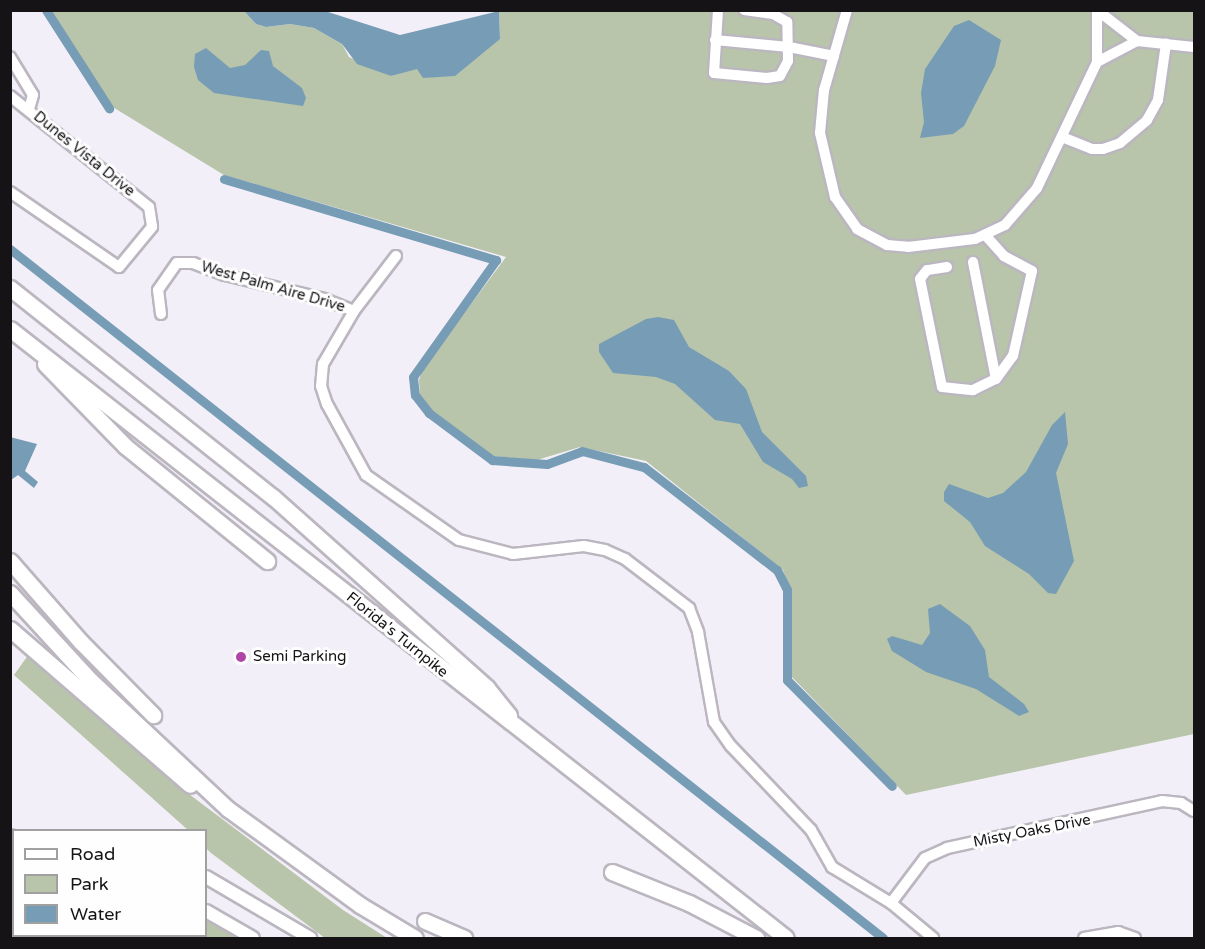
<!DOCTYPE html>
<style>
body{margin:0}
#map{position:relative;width:1205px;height:949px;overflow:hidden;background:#f3eff8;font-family:"Varela Round",sans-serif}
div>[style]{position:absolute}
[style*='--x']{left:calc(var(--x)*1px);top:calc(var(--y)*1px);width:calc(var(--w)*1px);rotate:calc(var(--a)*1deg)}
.green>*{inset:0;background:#b8c5aa}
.water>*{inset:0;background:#779cb5}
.canal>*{height:9px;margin:-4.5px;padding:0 4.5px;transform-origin:4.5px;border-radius:4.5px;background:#779cb5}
.roads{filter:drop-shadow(2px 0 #bbb6bf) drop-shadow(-2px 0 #bbb6bf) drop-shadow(0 2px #bbb6bf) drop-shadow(0 -2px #bbb6bf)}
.minor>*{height:10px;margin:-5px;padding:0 5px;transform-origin:5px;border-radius:5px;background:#fff}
.major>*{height:12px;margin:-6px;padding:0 6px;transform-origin:6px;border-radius:6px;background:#fff}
.highway>*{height:15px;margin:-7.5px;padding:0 7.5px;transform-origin:7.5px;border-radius:7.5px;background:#fff}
.dots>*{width:16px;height:16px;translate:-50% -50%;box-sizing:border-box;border:3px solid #fefefe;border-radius:50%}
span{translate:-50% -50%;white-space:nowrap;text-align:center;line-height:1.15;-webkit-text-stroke:6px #fefefe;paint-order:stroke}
.street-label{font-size:15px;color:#151316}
.poi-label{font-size:15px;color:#151316}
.left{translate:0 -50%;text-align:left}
.frame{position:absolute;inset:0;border:12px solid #151316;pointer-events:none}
.legend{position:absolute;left:12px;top:829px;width:195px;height:108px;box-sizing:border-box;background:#fefefe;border:2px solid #a1a0a1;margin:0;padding:8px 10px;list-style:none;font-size:18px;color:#151316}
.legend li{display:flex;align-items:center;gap:12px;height:30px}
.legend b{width:30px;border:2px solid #a1a0a1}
</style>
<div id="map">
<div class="green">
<div style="clip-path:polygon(52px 11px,244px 11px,256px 24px,266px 27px,290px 24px,314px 28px,342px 44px,349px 57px,391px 76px,500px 39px,499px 11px,1194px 11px,1194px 734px,906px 795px,791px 676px,792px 598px,783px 570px,646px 461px,580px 447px,537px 460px,492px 456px,431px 411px,420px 395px,419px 380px,423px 369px,506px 257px,224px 175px,111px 106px)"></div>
<div style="clip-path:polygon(29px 654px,177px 785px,343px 910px,387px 938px,325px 938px,211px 853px,206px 848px,206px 830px,188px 830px,14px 675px)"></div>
<div style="clip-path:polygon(10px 875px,14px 875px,14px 936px,206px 936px,206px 920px,239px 938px,11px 938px)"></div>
</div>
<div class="water">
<div style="clip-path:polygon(244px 11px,325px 11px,400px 35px,499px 11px,500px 39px,455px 76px,423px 78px,417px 69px,391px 76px,357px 64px,342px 44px,314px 28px,290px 24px,266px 27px,256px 24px)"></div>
<div style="clip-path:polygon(969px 20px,1001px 40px,995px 66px,964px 126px,953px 134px,920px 138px,924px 122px,921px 93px,925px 69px,954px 26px)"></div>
<div style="clip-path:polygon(206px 48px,230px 68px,245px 65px,261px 50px,269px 51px,273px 66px,302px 88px,306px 98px,303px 106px,214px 93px,198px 80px,194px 67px,195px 54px)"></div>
<div style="clip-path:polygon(658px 317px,674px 320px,689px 347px,729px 371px,746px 389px,762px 432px,806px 476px,808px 486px,799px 488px,792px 479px,763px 462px,740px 424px,715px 420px,675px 384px,656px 377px,613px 373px,599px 352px,599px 344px,646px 319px)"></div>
<div style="clip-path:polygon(1065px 412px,1068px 444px,1056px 473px,1074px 561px,1056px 594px,1048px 593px,1029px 574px,985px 546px,970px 522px,944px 501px,944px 492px,949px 484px,988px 498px,1003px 493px,1026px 472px,1052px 425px)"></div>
<div style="clip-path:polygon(10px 437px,37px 444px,25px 471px,38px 482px,34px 488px,18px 475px,11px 480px)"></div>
<div style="clip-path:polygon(940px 604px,970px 626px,985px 650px,989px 677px,1024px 704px,1029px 712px,1019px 716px,976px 689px,926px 672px,892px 651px,887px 639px,892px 636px,922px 645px,930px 633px,928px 609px)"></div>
</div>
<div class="canal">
<div style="--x:46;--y:10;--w:117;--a:57.3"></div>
<div style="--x:224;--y:179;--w:284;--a:16.6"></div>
<div style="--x:496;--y:260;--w:143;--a:125.4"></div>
<div style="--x:413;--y:377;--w:18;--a:84"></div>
<div style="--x:415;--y:395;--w:23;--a:52"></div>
<div style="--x:429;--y:413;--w:79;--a:36.7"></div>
<div style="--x:492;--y:460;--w:55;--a:4.2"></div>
<div style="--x:547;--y:464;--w:37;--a:-20"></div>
<div style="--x:582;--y:451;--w:64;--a:14.5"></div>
<div style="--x:644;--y:467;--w:168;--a:37.8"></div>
<div style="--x:777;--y:570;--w:22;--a:63"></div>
<div style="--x:787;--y:590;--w:90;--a:90"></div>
<div style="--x:787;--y:680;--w:149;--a:45.3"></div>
<div style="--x:10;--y:249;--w:1112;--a:38.28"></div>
<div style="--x:69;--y:936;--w:2;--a:90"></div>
</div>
<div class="roads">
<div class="minor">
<div style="--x:718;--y:10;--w:63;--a:93.6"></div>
<div style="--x:714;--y:73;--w:53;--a:5.4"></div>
<div style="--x:767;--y:78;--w:13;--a:-9"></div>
<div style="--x:780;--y:76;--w:17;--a:-62"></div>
<div style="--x:788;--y:61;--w:39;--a:-91"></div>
<div style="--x:787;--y:22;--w:16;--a:-150"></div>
<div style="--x:773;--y:14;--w:29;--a:-172"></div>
<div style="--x:847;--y:10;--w:83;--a:106"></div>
<div style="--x:824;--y:90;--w:43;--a:95.3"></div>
<div style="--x:820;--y:133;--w:66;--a:76.8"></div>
<div style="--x:835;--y:197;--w:39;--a:55"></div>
<div style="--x:857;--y:229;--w:34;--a:28"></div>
<div style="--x:887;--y:245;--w:21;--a:5"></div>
<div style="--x:908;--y:247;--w:67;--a:-6.8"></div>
<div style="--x:975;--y:239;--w:33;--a:-25"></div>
<div style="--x:1005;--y:225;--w:49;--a:-49.1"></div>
<div style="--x:1037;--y:188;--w:140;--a:-64.5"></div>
<div style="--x:1097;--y:62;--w:45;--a:-27.7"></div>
<div style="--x:1137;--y:41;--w:57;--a:6"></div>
<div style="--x:1097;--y:10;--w:52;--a:90"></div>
<div style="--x:1097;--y:10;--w:51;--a:37.8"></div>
<div style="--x:715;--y:40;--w:74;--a:5.4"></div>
<div style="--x:789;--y:47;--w:46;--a:11.3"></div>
<div style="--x:10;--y:57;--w:44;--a:58.8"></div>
<div style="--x:33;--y:95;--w:15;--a:106"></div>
<div style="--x:10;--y:96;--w:178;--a:38.6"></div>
<div style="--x:149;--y:207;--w:20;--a:81"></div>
<div style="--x:152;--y:227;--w:52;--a:129.5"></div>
<div style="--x:119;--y:267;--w:132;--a:-145.5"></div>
<div style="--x:1062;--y:137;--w:32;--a:22"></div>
<div style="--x:1092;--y:149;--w:11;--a:0"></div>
<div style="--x:1103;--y:149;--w:18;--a:-19"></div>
<div style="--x:1120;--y:143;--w:35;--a:-40"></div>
<div style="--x:1147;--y:120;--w:23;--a:-61"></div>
<div style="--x:1158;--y:100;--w:57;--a:-81.9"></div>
<div style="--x:396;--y:256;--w:69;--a:127.4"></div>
<div style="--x:354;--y:311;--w:61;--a:120.3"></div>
<div style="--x:323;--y:364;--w:22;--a:95"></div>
<div style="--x:321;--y:386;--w:19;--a:72"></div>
<div style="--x:327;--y:404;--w:81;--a:61.2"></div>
<div style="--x:366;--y:475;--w:113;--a:35"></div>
<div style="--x:459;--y:540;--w:56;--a:14.5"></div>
<div style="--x:513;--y:554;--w:71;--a:-6.4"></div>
<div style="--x:584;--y:546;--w:21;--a:11"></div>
<div style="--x:605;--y:550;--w:22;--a:24"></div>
<div style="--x:625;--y:559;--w:81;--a:37.4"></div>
<div style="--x:689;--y:608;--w:26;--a:69"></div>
<div style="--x:698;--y:632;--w:91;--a:79.9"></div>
<div style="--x:714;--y:722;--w:29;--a:55"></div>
<div style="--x:731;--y:746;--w:116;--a:46.4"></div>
<div style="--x:811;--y:830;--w:43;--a:60.4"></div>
<div style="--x:832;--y:867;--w:69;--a:31.4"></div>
<div style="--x:891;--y:903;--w:55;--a:39.8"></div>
<div style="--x:973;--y:262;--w:119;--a:78.9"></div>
<div style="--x:947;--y:267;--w:20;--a:171"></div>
<div style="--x:927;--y:270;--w:11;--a:128"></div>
<div style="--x:920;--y:279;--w:110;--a:78.5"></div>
<div style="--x:942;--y:387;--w:31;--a:6"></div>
<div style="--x:973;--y:390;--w:25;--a:-26"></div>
<div style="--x:996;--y:379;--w:29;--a:-54"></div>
<div style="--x:1013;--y:356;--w:87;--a:-77.4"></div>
<div style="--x:1032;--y:271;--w:32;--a:-152"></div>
<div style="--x:1004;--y:256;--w:28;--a:-132"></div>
<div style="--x:161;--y:314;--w:24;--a:-97"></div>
<div style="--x:158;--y:290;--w:33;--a:-55"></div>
<div style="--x:177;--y:263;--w:16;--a:0"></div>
<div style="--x:193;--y:263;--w:34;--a:21"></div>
<div style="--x:225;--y:275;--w:102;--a:13.6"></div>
<div style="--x:324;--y:299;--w:32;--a:22"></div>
<div style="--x:891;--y:903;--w:56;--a:-52.9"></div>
<div style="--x:925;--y:858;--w:24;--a:-24"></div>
<div style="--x:947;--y:848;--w:220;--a:-12.3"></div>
<div style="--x:1162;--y:801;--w:19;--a:6"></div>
<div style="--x:1181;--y:803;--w:15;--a:32"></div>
<div style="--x:1084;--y:938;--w:35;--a:-10"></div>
<div style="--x:1118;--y:932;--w:18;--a:19"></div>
</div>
<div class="major">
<div style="--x:10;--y:836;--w:4;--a:14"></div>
<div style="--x:10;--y:862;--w:4;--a:0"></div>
<div style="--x:206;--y:877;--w:121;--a:30.4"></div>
<div style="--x:206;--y:911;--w:54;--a:29.9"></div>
</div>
<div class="highway">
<div style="--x:10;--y:288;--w:336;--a:38.5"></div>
<div style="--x:273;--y:497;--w:287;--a:41.7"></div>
<div style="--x:487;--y:688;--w:35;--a:51"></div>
<div style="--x:10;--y:329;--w:986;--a:38.12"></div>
<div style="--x:45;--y:364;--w:115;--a:45.7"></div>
<div style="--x:125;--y:446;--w:183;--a:39"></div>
<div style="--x:10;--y:561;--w:108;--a:48.8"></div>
<div style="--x:81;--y:642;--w:103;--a:45.4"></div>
<div style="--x:10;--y:593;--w:118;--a:47.4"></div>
<div style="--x:90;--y:680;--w:189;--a:43.1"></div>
<div style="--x:228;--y:809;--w:163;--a:36"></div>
<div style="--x:360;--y:905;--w:64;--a:31"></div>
<div style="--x:10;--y:629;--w:238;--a:40.9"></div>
<div style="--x:612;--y:872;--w:83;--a:21.9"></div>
<div style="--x:689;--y:903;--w:76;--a:27.6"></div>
<div style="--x:425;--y:921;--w:43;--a:23.6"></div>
</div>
</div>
<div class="dots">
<div style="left:241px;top:657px;background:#af45a6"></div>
</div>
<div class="street-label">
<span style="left:84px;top:154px;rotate:39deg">Dunes Vista Drive</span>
<span style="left:273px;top:287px;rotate:16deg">West Palm Aire Drive</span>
<span style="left:397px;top:635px;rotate:39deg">Florida's Turnpike</span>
<span style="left:1032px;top:831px;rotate:-11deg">Misty Oaks Drive</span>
</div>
<div class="poi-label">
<span class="left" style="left:253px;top:657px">Semi Parking</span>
</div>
<div class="frame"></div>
<ul class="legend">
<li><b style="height:8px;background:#fff"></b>Road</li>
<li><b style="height:16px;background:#b8c5aa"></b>Park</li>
<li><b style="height:16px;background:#779cb5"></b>Water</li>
</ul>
</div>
